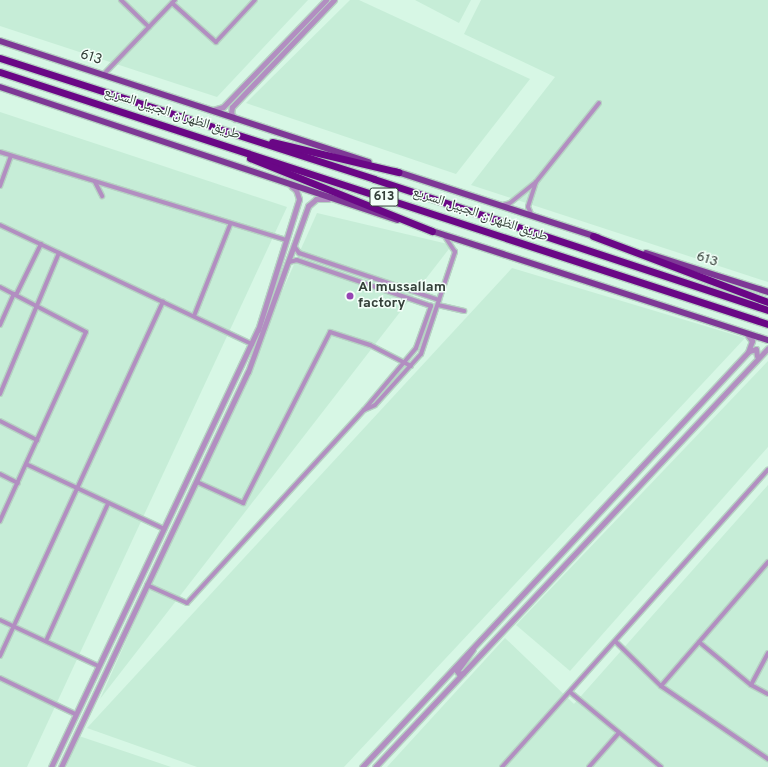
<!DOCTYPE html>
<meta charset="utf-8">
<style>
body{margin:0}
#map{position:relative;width:768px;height:767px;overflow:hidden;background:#d7f7e5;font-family:Overpass,"Noto Naskh Arabic",sans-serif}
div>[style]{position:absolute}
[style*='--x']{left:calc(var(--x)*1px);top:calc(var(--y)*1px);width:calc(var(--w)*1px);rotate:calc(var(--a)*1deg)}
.built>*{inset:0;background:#c6edd7}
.roads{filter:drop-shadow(1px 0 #b6d2c3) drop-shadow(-1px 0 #b6d2c3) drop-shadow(0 1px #b6d2c3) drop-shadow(0 -1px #b6d2c3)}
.minor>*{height:4px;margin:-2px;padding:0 2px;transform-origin:2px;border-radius:2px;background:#b28ec1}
.tertiary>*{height:5px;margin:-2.5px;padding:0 2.5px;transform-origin:2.5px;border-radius:2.5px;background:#b28ec1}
.primary>*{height:6px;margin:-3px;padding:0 3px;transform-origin:3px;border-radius:3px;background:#7e3896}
.motorway>*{height:7px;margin:-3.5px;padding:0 3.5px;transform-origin:3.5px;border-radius:3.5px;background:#6a0786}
.dots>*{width:11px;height:11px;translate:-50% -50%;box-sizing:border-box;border:2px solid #f2fff8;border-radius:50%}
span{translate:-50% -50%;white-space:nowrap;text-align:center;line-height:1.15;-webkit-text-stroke:3px #f2fff8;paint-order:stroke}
.shield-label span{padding:1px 3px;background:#f2fff8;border:1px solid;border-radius:3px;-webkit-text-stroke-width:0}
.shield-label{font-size:13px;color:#344039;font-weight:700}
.street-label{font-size:14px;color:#344039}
.poi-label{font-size:14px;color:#344039;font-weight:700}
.left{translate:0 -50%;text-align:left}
</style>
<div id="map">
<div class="built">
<div style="clip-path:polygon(0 0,308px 0,217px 97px,0 26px)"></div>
<div style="clip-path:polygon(350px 0,359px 0,530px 79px,456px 174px,246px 103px)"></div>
<div style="clip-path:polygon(415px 0,471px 0,459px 23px)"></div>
<div style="clip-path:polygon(481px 0,768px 0,768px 282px,471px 185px,555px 77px,464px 34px)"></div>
<div style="clip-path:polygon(0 112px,287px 207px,27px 767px,0 767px)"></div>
<div style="clip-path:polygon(317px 213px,452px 245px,100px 699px)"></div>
<div style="clip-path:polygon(512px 268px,745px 338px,344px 767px,197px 767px,87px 728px)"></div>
<div style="clip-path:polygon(768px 361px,768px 447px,570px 671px,516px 625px)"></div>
<div style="clip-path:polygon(768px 485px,768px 767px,387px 767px,505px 638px,574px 704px)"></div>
<div style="clip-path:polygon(79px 736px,171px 767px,66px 767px)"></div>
</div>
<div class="roads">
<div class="minor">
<div style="--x:121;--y:0;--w:39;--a:44"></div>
<div style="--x:172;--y:3;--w:59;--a:41.6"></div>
<div style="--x:216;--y:42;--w:57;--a:-47.1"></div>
<div style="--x:103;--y:75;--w:104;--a:-46.2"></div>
<div style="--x:0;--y:152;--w:299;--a:17.1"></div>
<div style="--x:95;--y:182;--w:16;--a:63"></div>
<div style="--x:536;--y:182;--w:101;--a:-51.4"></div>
<div style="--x:0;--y:186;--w:32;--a:-70"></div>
<div style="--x:503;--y:205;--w:7;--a:-16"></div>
<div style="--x:510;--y:203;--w:33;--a:-39"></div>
<div style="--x:536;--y:182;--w:26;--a:108"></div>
<div style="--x:528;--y:207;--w:10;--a:66"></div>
<div style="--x:0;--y:225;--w:279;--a:25.3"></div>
<div style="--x:294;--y:246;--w:9;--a:54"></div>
<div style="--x:299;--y:253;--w:148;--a:18.6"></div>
<div style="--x:0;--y:287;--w:97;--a:27.6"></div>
<div style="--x:86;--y:332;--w:208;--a:114.5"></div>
<div style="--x:16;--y:295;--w:57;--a:-63.9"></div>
<div style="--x:438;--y:305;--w:27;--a:13"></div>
<div style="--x:194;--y:316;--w:98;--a:-68.4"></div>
<div style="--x:0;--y:325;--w:34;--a:-66"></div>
<div style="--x:0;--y:394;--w:153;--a:-67.3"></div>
<div style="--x:364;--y:410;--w:12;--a:-24"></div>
<div style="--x:375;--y:405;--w:69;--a:-48"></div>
<div style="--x:421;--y:354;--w:108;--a:-71.6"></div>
<div style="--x:455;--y:252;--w:20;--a:-123"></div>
<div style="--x:0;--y:421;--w:42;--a:27.2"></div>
<div style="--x:26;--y:464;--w:153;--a:25.2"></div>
<div style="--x:0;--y:474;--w:20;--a:27"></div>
<div style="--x:197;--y:482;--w:51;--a:24.5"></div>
<div style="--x:243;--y:503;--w:192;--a:-63"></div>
<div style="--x:330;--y:332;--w:42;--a:18"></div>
<div style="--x:370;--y:345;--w:46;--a:27.1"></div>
<div style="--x:147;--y:585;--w:44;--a:24.2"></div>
<div style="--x:187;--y:603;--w:262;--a:-47.5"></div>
<div style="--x:364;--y:410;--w:81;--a:-50"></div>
<div style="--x:416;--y:348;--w:45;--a:-70.3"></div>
<div style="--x:431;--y:306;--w:142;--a:-161.1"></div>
<div style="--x:297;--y:260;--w:8;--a:166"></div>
<div style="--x:0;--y:620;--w:108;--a:25.1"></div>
<div style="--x:46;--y:641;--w:150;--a:-65.7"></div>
<div style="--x:616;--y:642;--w:63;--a:44.4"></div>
<div style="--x:661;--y:686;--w:130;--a:34.3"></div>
<div style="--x:699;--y:642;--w:67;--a:39.6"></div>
<div style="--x:751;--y:685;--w:19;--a:28"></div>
<div style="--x:0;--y:656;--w:390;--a:-65.3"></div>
<div style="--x:0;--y:678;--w:83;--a:25.6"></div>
<div style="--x:751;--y:685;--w:36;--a:-62"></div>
<div style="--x:661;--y:686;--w:164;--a:-49.2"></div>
<div style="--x:570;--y:692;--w:118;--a:39.5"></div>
<div style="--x:502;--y:767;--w:399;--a:-48.2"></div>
<div style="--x:589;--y:767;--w:44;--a:-48.7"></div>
</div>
<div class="tertiary">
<div style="--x:213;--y:110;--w:10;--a:-17"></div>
<div style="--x:223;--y:107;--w:149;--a:-46.1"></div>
<div style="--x:235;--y:119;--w:7;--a:-124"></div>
<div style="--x:231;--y:113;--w:6;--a:-81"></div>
<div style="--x:232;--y:107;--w:148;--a:-46.4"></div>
<div style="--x:749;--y:351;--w:7;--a:-16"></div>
<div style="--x:756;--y:349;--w:7;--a:82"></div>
<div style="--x:463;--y:673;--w:4;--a:166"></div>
<div style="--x:459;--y:674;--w:4;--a:-124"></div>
<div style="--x:457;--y:671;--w:27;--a:-54"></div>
<div style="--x:51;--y:767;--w:484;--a:-64.7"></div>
<div style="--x:258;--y:330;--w:137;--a:-72.6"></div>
<div style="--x:299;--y:199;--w:9;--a:-108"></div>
<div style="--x:296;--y:190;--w:6;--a:-141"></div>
<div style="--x:61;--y:767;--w:437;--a:-64.7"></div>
<div style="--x:248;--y:372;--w:177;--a:-70.1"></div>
<div style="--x:308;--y:206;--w:11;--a:-41"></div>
<div style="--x:316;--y:199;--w:12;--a:0"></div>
<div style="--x:362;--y:767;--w:567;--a:-47.07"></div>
<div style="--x:748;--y:352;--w:12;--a:-70"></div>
<div style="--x:752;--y:341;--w:9;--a:-126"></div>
<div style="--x:375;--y:767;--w:574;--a:-46.83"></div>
</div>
<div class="primary">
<div style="--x:0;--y:41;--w:388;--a:18.2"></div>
<div style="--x:0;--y:87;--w:419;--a:18.5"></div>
<div style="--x:395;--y:171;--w:213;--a:18.1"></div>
<div style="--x:429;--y:230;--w:356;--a:18"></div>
<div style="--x:646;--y:253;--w:128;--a:17.7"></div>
</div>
<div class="motorway">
<div style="--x:0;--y:58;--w:393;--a:17.9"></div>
<div style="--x:374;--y:179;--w:415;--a:18.4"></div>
<div style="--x:0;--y:72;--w:808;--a:18.17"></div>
<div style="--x:272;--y:142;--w:130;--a:13.4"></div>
<div style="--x:250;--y:158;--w:196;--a:21.9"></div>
<div style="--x:593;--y:236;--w:187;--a:20.7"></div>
</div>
</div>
<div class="dots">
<div style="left:350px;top:296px;background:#9745b4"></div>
</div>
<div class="shield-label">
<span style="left:384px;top:197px">613</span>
</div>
<div class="street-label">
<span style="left:91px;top:58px;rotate:18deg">613</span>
<span style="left:172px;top:114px;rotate:18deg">طريق الظهران الجبيل السريع</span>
<span style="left:480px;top:215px;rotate:19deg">طريق الظهران الجبيل السريع</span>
<span style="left:707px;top:260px;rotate:18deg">613</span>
</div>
<div class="poi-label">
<span class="left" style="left:358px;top:296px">Al mussallam<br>factory</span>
</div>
</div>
